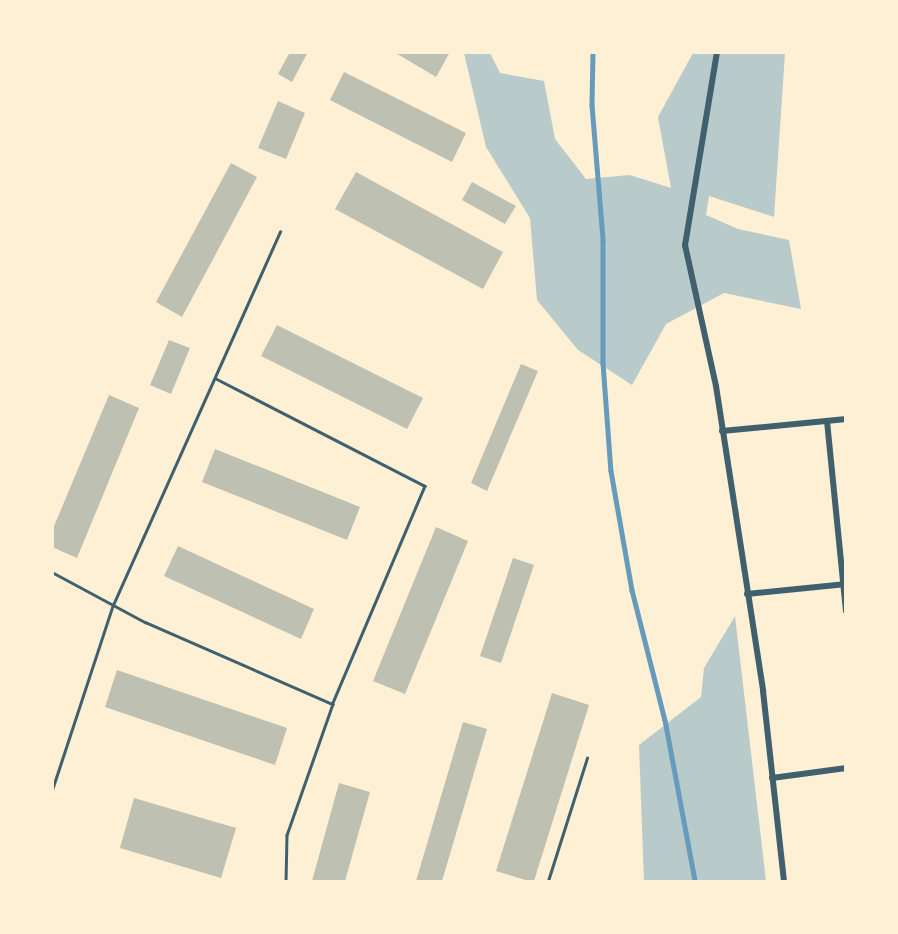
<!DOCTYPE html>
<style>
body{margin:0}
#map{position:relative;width:898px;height:934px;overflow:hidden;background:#fdf0d5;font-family:Mulish,sans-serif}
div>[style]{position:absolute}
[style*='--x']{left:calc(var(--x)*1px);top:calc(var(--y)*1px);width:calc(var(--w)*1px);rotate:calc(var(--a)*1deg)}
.green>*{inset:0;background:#b9caca}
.stream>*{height:4.5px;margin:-2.25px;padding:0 2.25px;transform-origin:2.25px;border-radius:2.25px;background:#669bbc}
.building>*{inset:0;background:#bec0b2}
.service>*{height:2.5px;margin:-1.25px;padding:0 1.25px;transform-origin:1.25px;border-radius:1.25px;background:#3f606c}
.minor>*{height:6px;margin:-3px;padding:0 3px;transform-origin:3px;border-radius:3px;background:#3f606c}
span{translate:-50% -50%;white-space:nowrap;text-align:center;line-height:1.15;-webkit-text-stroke:7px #fdf0d5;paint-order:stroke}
.frame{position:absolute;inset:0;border:54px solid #fdf0d5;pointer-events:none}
</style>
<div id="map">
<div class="green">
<div style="clip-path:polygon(464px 53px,490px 53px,500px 73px,544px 81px,555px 139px,586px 179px,630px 175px,671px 188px,658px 117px,693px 53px,785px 53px,774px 217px,709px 196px,706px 215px,738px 229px,789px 240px,801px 309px,724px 293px,666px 324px,632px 385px,578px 350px,537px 300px,530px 218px,486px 147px)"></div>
<div style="clip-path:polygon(735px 616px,766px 881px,644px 881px,639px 745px,701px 697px,704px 668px)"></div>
</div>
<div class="stream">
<div style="--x:593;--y:52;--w:53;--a:91.1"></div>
<div style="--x:592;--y:105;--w:135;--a:85.3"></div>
<div style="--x:603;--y:240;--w:123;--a:90"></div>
<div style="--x:603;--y:363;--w:108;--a:85.8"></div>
<div style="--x:611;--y:471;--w:121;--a:80"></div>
<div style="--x:632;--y:590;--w:134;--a:75.8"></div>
<div style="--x:665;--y:720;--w:164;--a:79.4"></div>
</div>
<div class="building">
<div style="clip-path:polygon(290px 52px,308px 52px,292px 82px,278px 74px)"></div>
<div style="clip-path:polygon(394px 52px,450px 52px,436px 77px)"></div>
<div style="clip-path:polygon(344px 72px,466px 133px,452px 162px,330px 100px)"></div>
<div style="clip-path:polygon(278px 101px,305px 113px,286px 159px,258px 148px)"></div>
<div style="clip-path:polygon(231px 163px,257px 177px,182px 317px,156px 302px)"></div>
<div style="clip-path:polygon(356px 172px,503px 252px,483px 289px,335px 209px)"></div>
<div style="clip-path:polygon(472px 182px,516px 206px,505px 224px,462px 200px)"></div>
<div style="clip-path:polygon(277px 325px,423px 398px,407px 429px,261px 356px)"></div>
<div style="clip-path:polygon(169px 340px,190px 348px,171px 394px,150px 385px)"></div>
<div style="clip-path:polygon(521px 364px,538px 371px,487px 491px,471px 483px)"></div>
<div style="clip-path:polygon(109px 395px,139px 408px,77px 558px,52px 547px,52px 531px)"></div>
<div style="clip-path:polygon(215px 449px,360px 507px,347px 540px,202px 482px)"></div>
<div style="clip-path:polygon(436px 527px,468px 541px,405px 694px,373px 681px)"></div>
<div style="clip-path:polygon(178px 546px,314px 609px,301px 639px,164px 576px)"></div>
<div style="clip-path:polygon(513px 558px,534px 565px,501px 663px,480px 656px)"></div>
<div style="clip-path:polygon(117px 670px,287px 728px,275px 765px,105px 707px)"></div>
<div style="clip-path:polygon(552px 693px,589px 705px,534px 881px,529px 881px,496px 871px)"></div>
<div style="clip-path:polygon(463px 722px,487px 729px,442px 881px,416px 881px)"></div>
<div style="clip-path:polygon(339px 783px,370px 792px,345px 881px,312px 881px)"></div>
<div style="clip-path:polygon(134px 798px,236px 828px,221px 878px,120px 848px)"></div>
</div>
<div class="service">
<div style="--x:215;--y:378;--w:236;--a:27.2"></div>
<div style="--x:425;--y:486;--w:236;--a:113"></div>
<div style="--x:52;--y:572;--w:106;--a:28.3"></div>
<div style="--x:145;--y:622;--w:205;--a:23.6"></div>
<div style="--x:333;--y:704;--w:139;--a:109.3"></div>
<div style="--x:287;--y:835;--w:46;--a:91.2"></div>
<div style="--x:52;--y:790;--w:195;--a:-71.8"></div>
<div style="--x:113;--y:605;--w:409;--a:-65.9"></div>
<div style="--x:548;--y:881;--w:129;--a:-72.4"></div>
</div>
<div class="minor">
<div style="--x:717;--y:52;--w:196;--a:99.4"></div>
<div style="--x:685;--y:245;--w:144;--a:77.6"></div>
<div style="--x:716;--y:386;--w:309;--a:81.2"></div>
<div style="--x:763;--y:691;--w:191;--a:83.7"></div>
<div style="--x:827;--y:421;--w:191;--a:84.3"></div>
<div style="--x:722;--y:431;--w:125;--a:-5.5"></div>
<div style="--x:747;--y:594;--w:100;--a:-5.8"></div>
<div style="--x:772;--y:778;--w:75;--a:-7.7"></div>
</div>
<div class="frame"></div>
</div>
